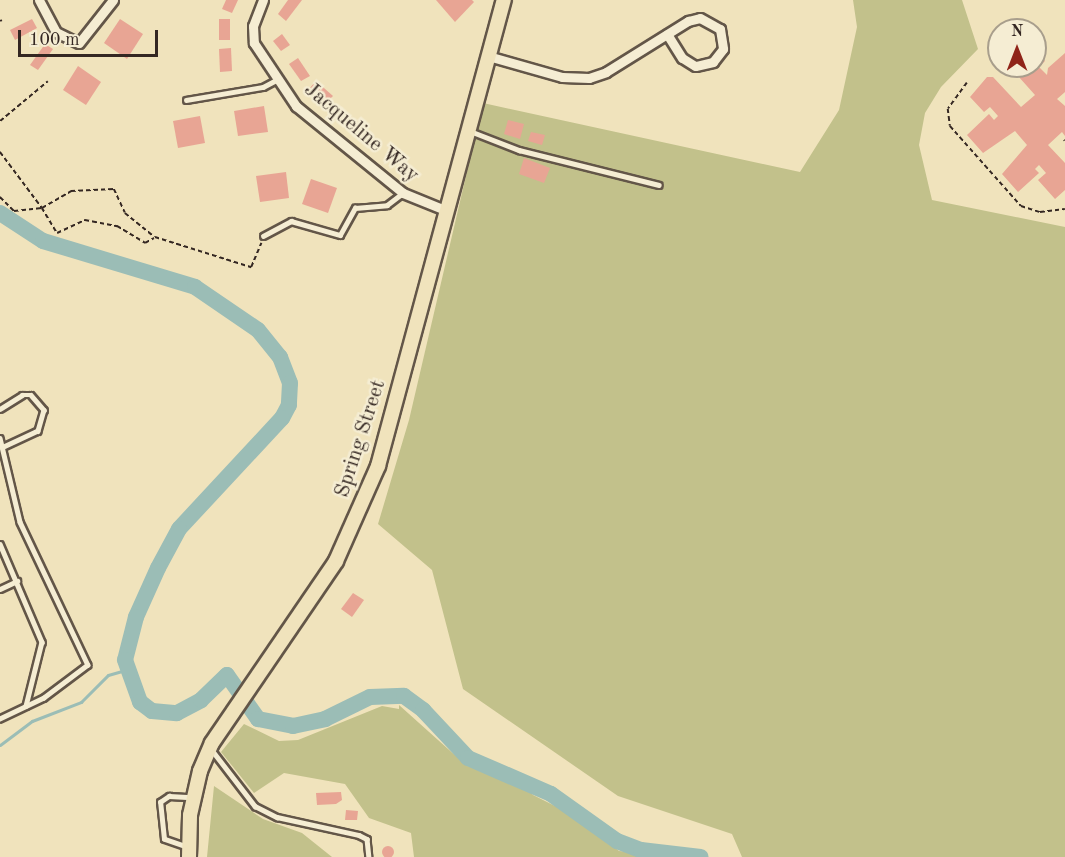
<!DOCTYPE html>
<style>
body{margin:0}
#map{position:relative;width:1065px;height:857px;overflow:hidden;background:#f0e3bc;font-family:"Old Standard TT",serif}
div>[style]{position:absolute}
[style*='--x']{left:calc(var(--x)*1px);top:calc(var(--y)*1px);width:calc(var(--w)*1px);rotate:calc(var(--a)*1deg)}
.green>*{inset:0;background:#c2c18b}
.stream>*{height:3px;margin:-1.5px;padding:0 1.5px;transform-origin:1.5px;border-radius:1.5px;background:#9bbdb6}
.river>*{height:16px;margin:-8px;padding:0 8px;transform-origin:8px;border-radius:8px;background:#9bbdb6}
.building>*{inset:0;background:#e8a594}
.round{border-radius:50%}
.path>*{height:1.5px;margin-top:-0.75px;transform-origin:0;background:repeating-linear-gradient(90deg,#342722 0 4.5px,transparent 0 7.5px)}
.roads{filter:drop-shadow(2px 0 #635648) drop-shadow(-2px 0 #635648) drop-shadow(0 2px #635648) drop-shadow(0 -2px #635648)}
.lane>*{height:4.5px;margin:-2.25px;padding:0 2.25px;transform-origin:2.25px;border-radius:2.25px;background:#f5edd3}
.street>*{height:9px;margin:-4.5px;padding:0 4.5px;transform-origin:4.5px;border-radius:4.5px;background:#f5edd3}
.primary>*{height:14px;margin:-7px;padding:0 7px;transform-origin:7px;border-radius:7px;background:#f0e3bc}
span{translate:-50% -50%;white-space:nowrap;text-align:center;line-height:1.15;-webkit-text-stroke:5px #f5edd3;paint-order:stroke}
.street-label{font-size:21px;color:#342722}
.north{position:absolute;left:987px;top:18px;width:60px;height:60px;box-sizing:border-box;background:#f5edd3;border:2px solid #a89e8c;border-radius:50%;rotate:0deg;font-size:16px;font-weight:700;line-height:24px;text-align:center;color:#342722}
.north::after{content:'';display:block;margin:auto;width:21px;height:27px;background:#8f2418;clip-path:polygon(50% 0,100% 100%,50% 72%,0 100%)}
.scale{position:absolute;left:18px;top:30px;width:140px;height:27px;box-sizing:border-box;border:3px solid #342722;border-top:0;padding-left:8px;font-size:18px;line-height:21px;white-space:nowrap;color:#342722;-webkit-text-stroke:4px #f5edd3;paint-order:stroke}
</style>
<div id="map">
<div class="green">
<div style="clip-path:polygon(853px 0,962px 0,978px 49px,941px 87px,925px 113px,919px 145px,932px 200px,1065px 227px,1065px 857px,742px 857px,732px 834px,618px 796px,463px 689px,432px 570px,378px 524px,409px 420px,483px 103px,800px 172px,839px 110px,857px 27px)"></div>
<div style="clip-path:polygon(399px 705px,467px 766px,513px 773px,533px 795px,577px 817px,619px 851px,683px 857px,414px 857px,411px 833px,369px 818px,345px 784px,284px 773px,254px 793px,221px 752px,244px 724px,279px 741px,298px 740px,382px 706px,399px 709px)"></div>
<div style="clip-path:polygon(214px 786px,263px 819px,302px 833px,332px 857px,207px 857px)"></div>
</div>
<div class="stream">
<div style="--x:0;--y:745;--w:40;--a:-37"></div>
<div style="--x:32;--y:721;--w:53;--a:-21.2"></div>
<div style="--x:81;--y:702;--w:38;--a:-45"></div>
<div style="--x:108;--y:675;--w:19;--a:-16"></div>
</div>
<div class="river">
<div style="--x:0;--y:213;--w:51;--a:33.1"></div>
<div style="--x:43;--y:241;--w:159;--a:16.8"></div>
<div style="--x:195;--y:287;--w:76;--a:34.3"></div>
<div style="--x:258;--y:330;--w:35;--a:51"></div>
<div style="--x:280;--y:357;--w:28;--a:69"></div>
<div style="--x:290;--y:383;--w:22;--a:93"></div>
<div style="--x:289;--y:405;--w:15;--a:118"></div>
<div style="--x:282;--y:418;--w:151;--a:132.9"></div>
<div style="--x:179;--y:529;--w:44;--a:118.3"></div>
<div style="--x:158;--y:568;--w:54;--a:114.2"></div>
<div style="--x:136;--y:617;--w:44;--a:104.3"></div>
<div style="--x:125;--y:660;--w:45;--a:70.3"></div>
<div style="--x:140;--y:702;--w:15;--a:37"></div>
<div style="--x:152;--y:711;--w:25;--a:5"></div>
<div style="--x:177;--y:713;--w:27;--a:-28"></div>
<div style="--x:201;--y:700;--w:36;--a:-44"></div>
<div style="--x:227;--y:675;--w:54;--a:54.8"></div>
<div style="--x:258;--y:719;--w:36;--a:11"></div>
<div style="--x:293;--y:726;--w:33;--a:-12"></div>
<div style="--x:325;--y:719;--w:50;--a:-26.1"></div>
<div style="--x:370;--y:697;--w:34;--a:-2"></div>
<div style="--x:404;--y:696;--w:24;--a:36"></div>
<div style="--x:423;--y:710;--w:66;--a:46.8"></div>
<div style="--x:468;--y:758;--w:90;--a:23.4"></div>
<div style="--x:551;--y:794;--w:81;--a:35.5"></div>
<div style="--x:617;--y:841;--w:26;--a:21"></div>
<div style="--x:641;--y:850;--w:60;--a:6.7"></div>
</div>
<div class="building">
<div style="clip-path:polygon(226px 0,238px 0,232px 13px,222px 9px)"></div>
<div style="clip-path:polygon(288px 0,302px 0,286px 21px,278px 14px)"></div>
<div style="clip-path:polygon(436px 0,472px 0,474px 2px,455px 22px)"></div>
<div style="clip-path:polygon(32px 19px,37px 28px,15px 40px,10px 30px)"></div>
<div style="clip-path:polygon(120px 19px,143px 34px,127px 59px,104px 43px)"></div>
<div style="clip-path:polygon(219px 19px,230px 19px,230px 40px,219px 40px)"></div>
<div style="clip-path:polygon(282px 34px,290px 45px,281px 51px,273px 41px)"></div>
<div style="clip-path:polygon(45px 44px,53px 49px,38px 70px,30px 65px)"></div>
<div style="clip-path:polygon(231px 48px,232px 71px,220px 72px,219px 49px)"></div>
<div style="clip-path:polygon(1035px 50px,1045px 61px,1039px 67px,1047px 75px,1048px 68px,1065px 53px,1065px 92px,1057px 99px,1065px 106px,1065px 136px,1062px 132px,1048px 145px,1065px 163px,1065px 190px,1055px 199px,1038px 180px,1046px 173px,1039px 165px,1035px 169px,1039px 173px,1018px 192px,1002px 174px,1027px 145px,1015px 131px,983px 153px,967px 135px,989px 114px,994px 120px,998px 116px,990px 107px,984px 112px,970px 97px,987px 77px,993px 77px,1021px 107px,1035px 95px,1009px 66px,1035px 66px)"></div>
<div style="clip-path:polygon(298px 58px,310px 76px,301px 81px,289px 64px)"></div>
<div style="clip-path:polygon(78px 66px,101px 82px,86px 105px,63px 90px)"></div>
<div style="clip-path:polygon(316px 81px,333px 96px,325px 104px,309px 89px)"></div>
<div style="clip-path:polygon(264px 106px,268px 132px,238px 136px,234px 111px)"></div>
<div style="clip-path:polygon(200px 116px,205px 143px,178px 148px,173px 121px)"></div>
<div style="clip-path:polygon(508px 120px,524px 124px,520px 139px,504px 134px)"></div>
<div style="clip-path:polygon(531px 132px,545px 135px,542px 145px,528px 141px)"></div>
<div style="clip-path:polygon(524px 158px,550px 168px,544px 183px,519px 174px)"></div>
<div style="clip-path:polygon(286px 172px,289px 198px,260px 202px,256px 176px)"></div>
<div style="clip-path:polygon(311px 179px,337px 188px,328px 213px,302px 204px)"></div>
<div style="clip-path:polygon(353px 593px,364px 600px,352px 617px,341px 609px)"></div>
<div style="clip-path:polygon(341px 792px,342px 800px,336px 804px,317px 805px,316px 793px)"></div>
<div style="clip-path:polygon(346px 810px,358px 811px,357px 820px,345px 820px)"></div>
<div class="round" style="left:382px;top:846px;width:12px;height:12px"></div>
</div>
<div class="path">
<div style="--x:0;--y:21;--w:2;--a:-27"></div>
<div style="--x:967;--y:83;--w:32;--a:126"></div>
<div style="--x:948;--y:109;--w:17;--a:83"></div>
<div style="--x:950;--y:126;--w:107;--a:48.4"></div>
<div style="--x:1021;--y:206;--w:20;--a:18"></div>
<div style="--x:1040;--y:212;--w:25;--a:-7"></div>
<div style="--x:0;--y:121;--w:62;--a:-39.8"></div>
<div style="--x:1064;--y:140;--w:1;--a:45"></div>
<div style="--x:0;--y:152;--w:70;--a:53.1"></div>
<div style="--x:42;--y:208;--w:34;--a:-30"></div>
<div style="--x:71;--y:191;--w:43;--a:-2.7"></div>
<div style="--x:114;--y:189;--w:26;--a:65"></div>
<div style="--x:125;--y:213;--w:38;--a:39"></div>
<div style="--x:155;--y:237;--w:101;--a:17.4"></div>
<div style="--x:251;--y:267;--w:26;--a:-67"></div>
<div style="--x:0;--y:197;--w:20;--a:45"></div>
<div style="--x:14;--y:211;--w:28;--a:-6"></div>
<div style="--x:42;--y:208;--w:29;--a:59"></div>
<div style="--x:57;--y:233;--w:31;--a:-25"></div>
<div style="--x:85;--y:220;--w:33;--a:11"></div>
<div style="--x:117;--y:226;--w:33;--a:31"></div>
<div style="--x:145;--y:243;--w:10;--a:-29"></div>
</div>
<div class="roads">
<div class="lane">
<div style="--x:186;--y:100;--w:78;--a:-9.6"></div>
<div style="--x:263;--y:87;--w:15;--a:-28"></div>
<div style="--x:470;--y:131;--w:53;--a:21.2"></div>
<div style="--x:519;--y:150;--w:144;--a:14"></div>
<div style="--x:263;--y:236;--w:32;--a:-28"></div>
<div style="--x:291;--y:221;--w:51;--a:15.9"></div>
<div style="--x:340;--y:235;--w:31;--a:-61"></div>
<div style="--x:355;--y:208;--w:32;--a:-5"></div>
<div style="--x:387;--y:205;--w:20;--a:-37"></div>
<div style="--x:0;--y:409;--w:26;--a:-32"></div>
<div style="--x:22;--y:395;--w:9;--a:0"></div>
<div style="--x:31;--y:395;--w:20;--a:49"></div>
<div style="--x:44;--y:410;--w:22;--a:106"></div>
<div style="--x:38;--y:431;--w:38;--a:155"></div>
<div style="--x:0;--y:438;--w:86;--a:76.6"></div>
<div style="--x:20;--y:522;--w:158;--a:64.6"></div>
<div style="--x:88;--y:665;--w:55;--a:143.1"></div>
<div style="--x:44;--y:698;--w:49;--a:154.5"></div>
<div style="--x:0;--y:544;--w:107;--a:66.8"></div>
<div style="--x:42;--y:642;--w:66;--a:104"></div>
<div style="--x:0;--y:589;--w:19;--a:-25"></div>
<div style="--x:212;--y:750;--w:71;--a:52.5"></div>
<div style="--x:255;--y:806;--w:25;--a:27"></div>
<div style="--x:277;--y:817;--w:84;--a:12.4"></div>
<div style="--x:359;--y:835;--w:9;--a:27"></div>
<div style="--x:367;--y:839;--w:18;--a:84"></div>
<div style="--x:187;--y:847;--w:24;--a:-161"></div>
<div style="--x:164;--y:839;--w:37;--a:-96"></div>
<div style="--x:160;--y:802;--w:11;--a:-34"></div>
<div style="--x:169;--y:796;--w:22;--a:3"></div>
</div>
<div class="street">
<div style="--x:39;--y:0;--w:36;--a:62"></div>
<div style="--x:56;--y:32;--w:25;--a:26"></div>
<div style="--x:79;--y:43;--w:55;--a:-51.7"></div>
<div style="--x:263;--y:0;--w:28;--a:111"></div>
<div style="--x:253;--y:26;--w:17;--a:87"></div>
<div style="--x:254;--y:43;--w:76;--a:56.3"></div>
<div style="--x:296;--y:106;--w:138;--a:39.1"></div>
<div style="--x:403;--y:193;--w:45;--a:22"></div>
<div style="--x:488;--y:56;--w:77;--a:15.8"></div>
<div style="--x:562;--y:77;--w:27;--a:2"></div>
<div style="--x:589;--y:78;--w:18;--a:-19"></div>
<div style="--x:606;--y:72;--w:97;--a:-31.9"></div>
<div style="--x:688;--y:21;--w:12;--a:-14"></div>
<div style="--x:700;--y:18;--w:23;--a:29"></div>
<div style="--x:720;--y:29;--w:20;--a:81"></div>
<div style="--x:723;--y:49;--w:16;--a:128"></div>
<div style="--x:713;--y:62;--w:18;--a:167"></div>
<div style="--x:695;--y:66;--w:15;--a:-148"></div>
<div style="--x:682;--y:58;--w:28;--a:-122"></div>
</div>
<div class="primary">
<div style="--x:189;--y:857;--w:42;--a:-88.6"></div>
<div style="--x:190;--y:815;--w:45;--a:-77.2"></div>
<div style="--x:200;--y:771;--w:30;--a:-67"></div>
<div style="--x:212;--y:743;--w:220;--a:-55.7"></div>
<div style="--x:336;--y:561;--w:104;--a:-66.1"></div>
<div style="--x:378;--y:466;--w:483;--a:-74.9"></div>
</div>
</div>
<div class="street-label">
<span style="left:361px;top:133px;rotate:40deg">Jacqueline Way</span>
<span style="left:361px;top:439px;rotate:-72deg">Spring Street</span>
</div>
<div class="north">N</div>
<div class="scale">100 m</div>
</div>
